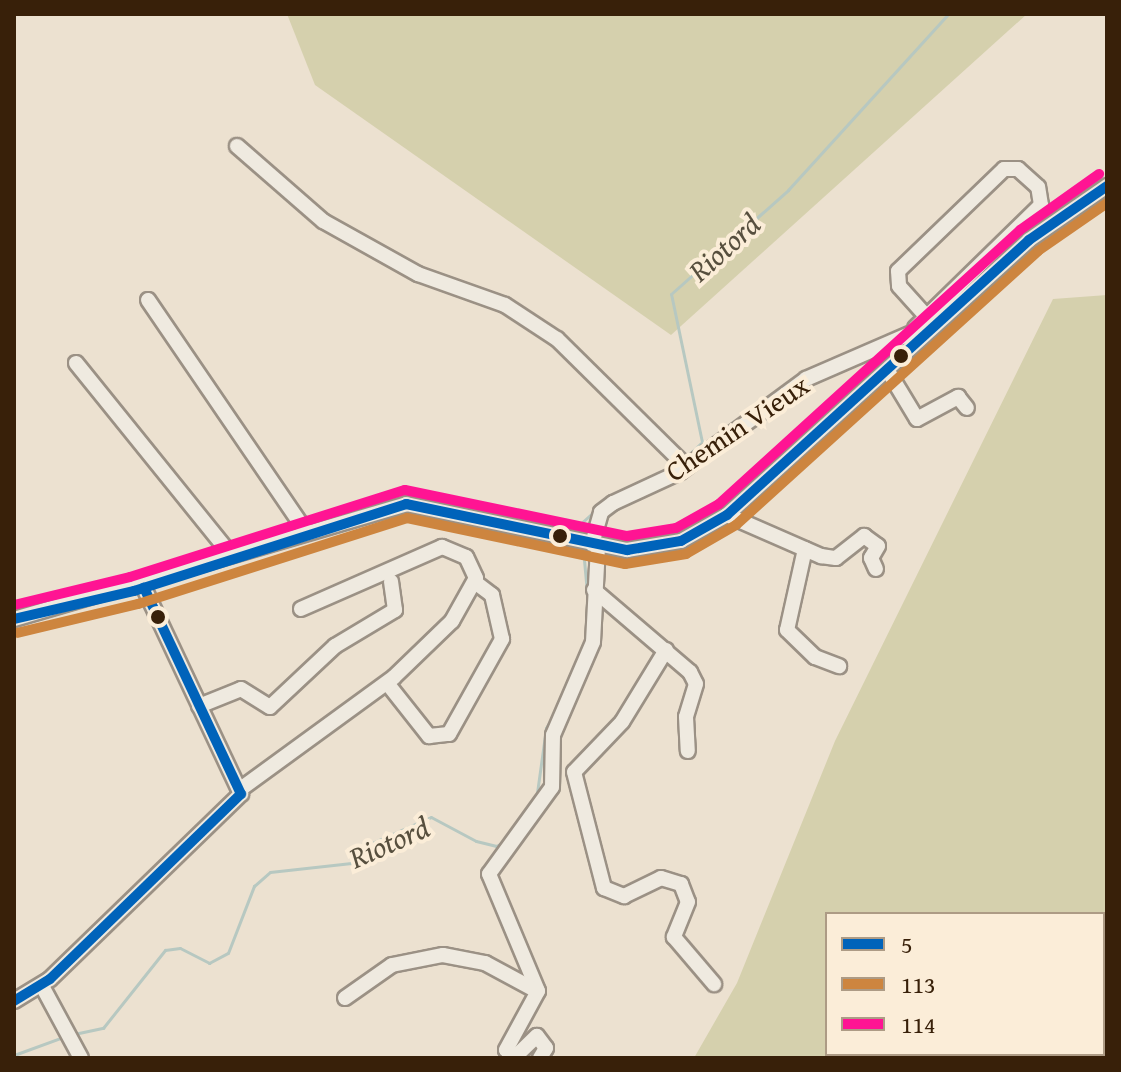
<!DOCTYPE html>
<style>
body{margin:0}
#map{position:relative;width:1121px;height:1072px;overflow:hidden;background:#ece1d0;font-family:"Gentium Book Plus",serif}
div>[style]{position:absolute}
[style*='--x']{left:calc(var(--x)*1px);top:calc(var(--y)*1px);width:calc(var(--w)*1px);rotate:calc(var(--a)*1deg)}
.green>*{inset:0;background:#d5d0ad}
.stream>*{height:3px;margin:-1.5px;padding:0 1.5px;transform-origin:1.5px;border-radius:1.5px;background:#b7c8c1}
.roads{filter:drop-shadow(2px 0 #9b9185) drop-shadow(-2px 0 #9b9185) drop-shadow(0 2px #9b9185) drop-shadow(0 -2px #9b9185)}
.minor>*{height:14px;margin:-7px;padding:0 7px;transform-origin:7px;border-radius:7px;background:#efeae0}
.bus-1>*{height:10px;margin:-5px;padding:0 5px;transform-origin:5px;border-radius:5px;background:#0063ba}
.bus-2>*{height:10px;margin:-5px;padding:0 5px;transform-origin:5px;border-radius:5px;background:#cd853f}
.bus-3>*{height:10px;margin:-5px;padding:0 5px;transform-origin:5px;border-radius:5px;background:#ff1493}
.dots>*{width:22px;height:22px;translate:-50% -50%;box-sizing:border-box;border:4px solid #fbedd8;border-radius:50%}
span{translate:-50% -50%;white-space:nowrap;text-align:center;line-height:1.15;-webkit-text-stroke:8px #fbedd8;paint-order:stroke}
.street-label{font-size:28px;color:#382009}
.water-label{font-size:30px;color:#574f3e;font-style:italic}
.frame{position:absolute;inset:0;border:16px solid #382009;pointer-events:none}
.legend{position:absolute;left:825px;top:912px;width:280px;height:144px;box-sizing:border-box;background:#fbedd8;border:2px solid #ad9b85;margin:0;padding:10px 14px;list-style:none;font-size:24px;color:#382009}
.legend li{display:flex;align-items:center;gap:16px;height:40px}
.legend b{width:40px;border:2px solid #ad9b85}
</style>
<div id="map">
<div class="green">
<div style="clip-path:polygon(287px 14px,1027px 14px,671px 335px,315px 85px)"></div>
<div style="clip-path:polygon(1107px 295px,1107px 915px,827px 914px,827px 1054px,1003px 1058px,694px 1058px,737px 983px,835px 741px,1053px 299px)"></div>
</div>
<div class="stream">
<div style="--x:685;--y:458;--w:23;--a:-43"></div>
<div style="--x:702;--y:442;--w:151;--a:-101.8"></div>
<div style="--x:671;--y:294;--w:157;--a:-41.6"></div>
<div style="--x:788;--y:190;--w:238;--a:-47.7"></div>
<div style="--x:578;--y:526;--w:24;--a:-42"></div>
<div style="--x:584;--y:560;--w:43;--a:84.7"></div>
<div style="--x:536;--y:800;--w:73;--a:-82.1"></div>
<div style="--x:546;--y:728;--w:23;--a:-59"></div>
<div style="--x:74;--y:1034;--w:30;--a:-12"></div>
<div style="--x:103;--y:1028;--w:100;--a:-51.5"></div>
<div style="--x:165;--y:950;--w:15;--a:-8"></div>
<div style="--x:180;--y:948;--w:33;--a:27"></div>
<div style="--x:209;--y:963;--w:21;--a:-28"></div>
<div style="--x:228;--y:953;--w:72;--a:-68.8"></div>
<div style="--x:254;--y:886;--w:21;--a:-41"></div>
<div style="--x:270;--y:872;--w:91;--a:-6.3"></div>
<div style="--x:360;--y:862;--w:24;--a:-55"></div>
<div style="--x:374;--y:842;--w:62;--a:-23.7"></div>
<div style="--x:431;--y:817;--w:51;--a:28.1"></div>
<div style="--x:476;--y:841;--w:21;--a:14"></div>
<div style="--x:496;--y:846;--w:11;--a:-27"></div>
<div style="--x:14;--y:1055;--w:52;--a:-20.2"></div>
</div>
<div class="roads">
<div class="minor">
<div style="--x:237;--y:146;--w:114;--a:41.1"></div>
<div style="--x:323;--y:221;--w:109;--a:29.2"></div>
<div style="--x:418;--y:274;--w:92;--a:19.6"></div>
<div style="--x:505;--y:305;--w:62;--a:33.2"></div>
<div style="--x:557;--y:339;--w:182;--a:44.6"></div>
<div style="--x:148;--y:300;--w:281;--a:55.7"></div>
<div style="--x:915;--y:328;--w:176;--a:-44.3"></div>
<div style="--x:1041;--y:205;--w:18;--a:-99"></div>
<div style="--x:1038;--y:187;--w:27;--a:-138"></div>
<div style="--x:1018;--y:169;--w:14;--a:180"></div>
<div style="--x:1004;--y:169;--w:147;--a:136.1"></div>
<div style="--x:898;--y:271;--w:15;--a:86"></div>
<div style="--x:899;--y:286;--w:36;--a:48"></div>
<div style="--x:76;--y:363;--w:247;--a:51.1"></div>
<div style="--x:888;--y:371;--w:56;--a:58.9"></div>
<div style="--x:917;--y:419;--w:47;--a:-28.2"></div>
<div style="--x:958;--y:397;--w:14;--a:51"></div>
<div style="--x:727;--y:515;--w:103;--a:23.6"></div>
<div style="--x:821;--y:556;--w:15;--a:8"></div>
<div style="--x:836;--y:558;--w:36;--a:-38"></div>
<div style="--x:864;--y:536;--w:17;--a:36"></div>
<div style="--x:878;--y:546;--w:14;--a:120"></div>
<div style="--x:871;--y:558;--w:12;--a:66"></div>
<div style="--x:592;--y:544;--w:33;--a:-74"></div>
<div style="--x:601;--y:512;--w:15;--a:-37"></div>
<div style="--x:613;--y:503;--w:74;--a:-24.8"></div>
<div style="--x:680;--y:472;--w:157;--a:-36.4"></div>
<div style="--x:806;--y:379;--w:125;--a:-23.5"></div>
<div style="--x:805;--y:549;--w:83;--a:102.5"></div>
<div style="--x:787;--y:630;--w:39;--a:44"></div>
<div style="--x:815;--y:657;--w:26;--a:21"></div>
<div style="--x:594;--y:590;--w:126;--a:40.5"></div>
<div style="--x:690;--y:672;--w:13;--a:63"></div>
<div style="--x:696;--y:684;--w:34;--a:107"></div>
<div style="--x:686;--y:717;--w:34;--a:87"></div>
<div style="--x:14;--y:619;--w:409;--a:-16.3"></div>
<div style="--x:406;--y:504;--w:226;--a:11.8"></div>
<div style="--x:627;--y:550;--w:55;--a:-9.5"></div>
<div style="--x:681;--y:541;--w:53;--a:-29.5"></div>
<div style="--x:727;--y:515;--w:408;--a:-42.3"></div>
<div style="--x:1029;--y:240;--w:95;--a:-34.7"></div>
<div style="--x:666;--y:650;--w:84;--a:121.4"></div>
<div style="--x:622;--y:722;--w:69;--a:133.8"></div>
<div style="--x:574;--y:772;--w:120;--a:75.5"></div>
<div style="--x:604;--y:888;--w:22;--a:22"></div>
<div style="--x:624;--y:896;--w:41;--a:-25.9"></div>
<div style="--x:661;--y:878;--w:21;--a:17"></div>
<div style="--x:681;--y:884;--w:19;--a:69"></div>
<div style="--x:688;--y:902;--w:38;--a:112"></div>
<div style="--x:674;--y:937;--w:62;--a:49.6"></div>
<div style="--x:387;--y:683;--w:68;--a:51.6"></div>
<div style="--x:429;--y:736;--w:20;--a:-6"></div>
<div style="--x:449;--y:734;--w:109;--a:-60.8"></div>
<div style="--x:502;--y:639;--w:45;--a:-102.8"></div>
<div style="--x:492;--y:595;--w:21;--a:-143"></div>
<div style="--x:199;--y:706;--w:45;--a:-22"></div>
<div style="--x:241;--y:689;--w:34;--a:32"></div>
<div style="--x:270;--y:707;--w:89;--a:-43.2"></div>
<div style="--x:335;--y:646;--w:70;--a:-31"></div>
<div style="--x:395;--y:610;--w:29;--a:-98"></div>
<div style="--x:242;--y:788;--w:188;--a:-36.1"></div>
<div style="--x:394;--y:677;--w:81;--a:-44"></div>
<div style="--x:452;--y:621;--w:49;--a:-60.8"></div>
<div style="--x:476;--y:578;--w:23;--a:-115"></div>
<div style="--x:466;--y:557;--w:26;--a:-157"></div>
<div style="--x:442;--y:547;--w:154;--a:156.3"></div>
<div style="--x:42;--y:986;--w:82;--a:61.6"></div>
<div style="--x:538;--y:991;--w:127;--a:-112.7"></div>
<div style="--x:489;--y:874;--w:107;--a:-54.1"></div>
<div style="--x:552;--y:787;--w:52;--a:-88.9"></div>
<div style="--x:553;--y:735;--w:101;--a:-66.7"></div>
<div style="--x:593;--y:642;--w:96;--a:-87"></div>
<div style="--x:538;--y:991;--w:67;--a:118.5"></div>
<div style="--x:506;--y:1050;--w:12;--a:31"></div>
<div style="--x:516;--y:1056;--w:29;--a:-44"></div>
<div style="--x:537;--y:1036;--w:15;--a:53"></div>
<div style="--x:546;--y:1048;--w:12;--a:121"></div>
<div style="--x:345;--y:998;--w:57;--a:-35.1"></div>
<div style="--x:392;--y:965;--w:52;--a:-11.1"></div>
<div style="--x:443;--y:955;--w:43;--a:10.8"></div>
<div style="--x:485;--y:963;--w:59;--a:28.3"></div>
<div style="--x:14;--y:1001;--w:42;--a:-31.4"></div>
<div style="--x:50;--y:979;--w:266;--a:-44.1"></div>
<div style="--x:241;--y:794;--w:228;--a:-115.2"></div>
</div>
</div>
<div class="bus-1">
<div style="--x:14;--y:619;--w:123;--a:-13.1"></div>
<div style="--x:134;--y:591;--w:286;--a:-17.7"></div>
<div style="--x:406;--y:504;--w:226;--a:11.8"></div>
<div style="--x:627;--y:550;--w:55;--a:-9.5"></div>
<div style="--x:681;--y:541;--w:53;--a:-29.5"></div>
<div style="--x:727;--y:515;--w:408;--a:-42.3"></div>
<div style="--x:1029;--y:240;--w:95;--a:-34.7"></div>
<div style="--x:14;--y:1001;--w:42;--a:-31.4"></div>
<div style="--x:50;--y:979;--w:266;--a:-44.1"></div>
<div style="--x:241;--y:794;--w:228;--a:-115.2"></div>
</div>
<div class="bus-2">
<div style="--x:17;--y:633;--w:124;--a:-13.5"></div>
<div style="--x:138;--y:604;--w:282;--a:-17.7"></div>
<div style="--x:407;--y:518;--w:223;--a:11.9"></div>
<div style="--x:625;--y:564;--w:62;--a:-9.3"></div>
<div style="--x:686;--y:554;--w:58;--a:-30.1"></div>
<div style="--x:736;--y:525;--w:408;--a:-42.2"></div>
<div style="--x:1038;--y:251;--w:84;--a:-34.8"></div>
</div>
<div class="bus-3">
<div style="--x:14;--y:605;--w:119;--a:-13.6"></div>
<div style="--x:130;--y:577;--w:288;--a:-17.6"></div>
<div style="--x:405;--y:490;--w:227;--a:11.7"></div>
<div style="--x:627;--y:536;--w:50;--a:-9.3"></div>
<div style="--x:676;--y:528;--w:49;--a:-29.2"></div>
<div style="--x:719;--y:504;--w:407;--a:-42.3"></div>
<div style="--x:1020;--y:230;--w:97;--a:-35.3"></div>
</div>
<div class="dots">
<div style="left:901px;top:356px;background:#382009"></div>
<div style="left:560px;top:536px;background:#382009"></div>
<div style="left:158px;top:617px;background:#382009"></div>
</div>
<div class="street-label">
<span style="left:737px;top:428px;rotate:-34deg">Chemin Vieux</span>
</div>
<div class="water-label">
<span style="left:724px;top:247px;rotate:-42deg">Riotord</span>
<span style="left:389px;top:842px;rotate:-24deg">Riotord</span>
</div>
<div class="frame"></div>
<ul class="legend">
<li><b style="height:10px;background:#0063ba"></b>5</li>
<li><b style="height:10px;background:#cd853f"></b>113</li>
<li><b style="height:10px;background:#ff1493"></b>114</li>
</ul>
</div>
